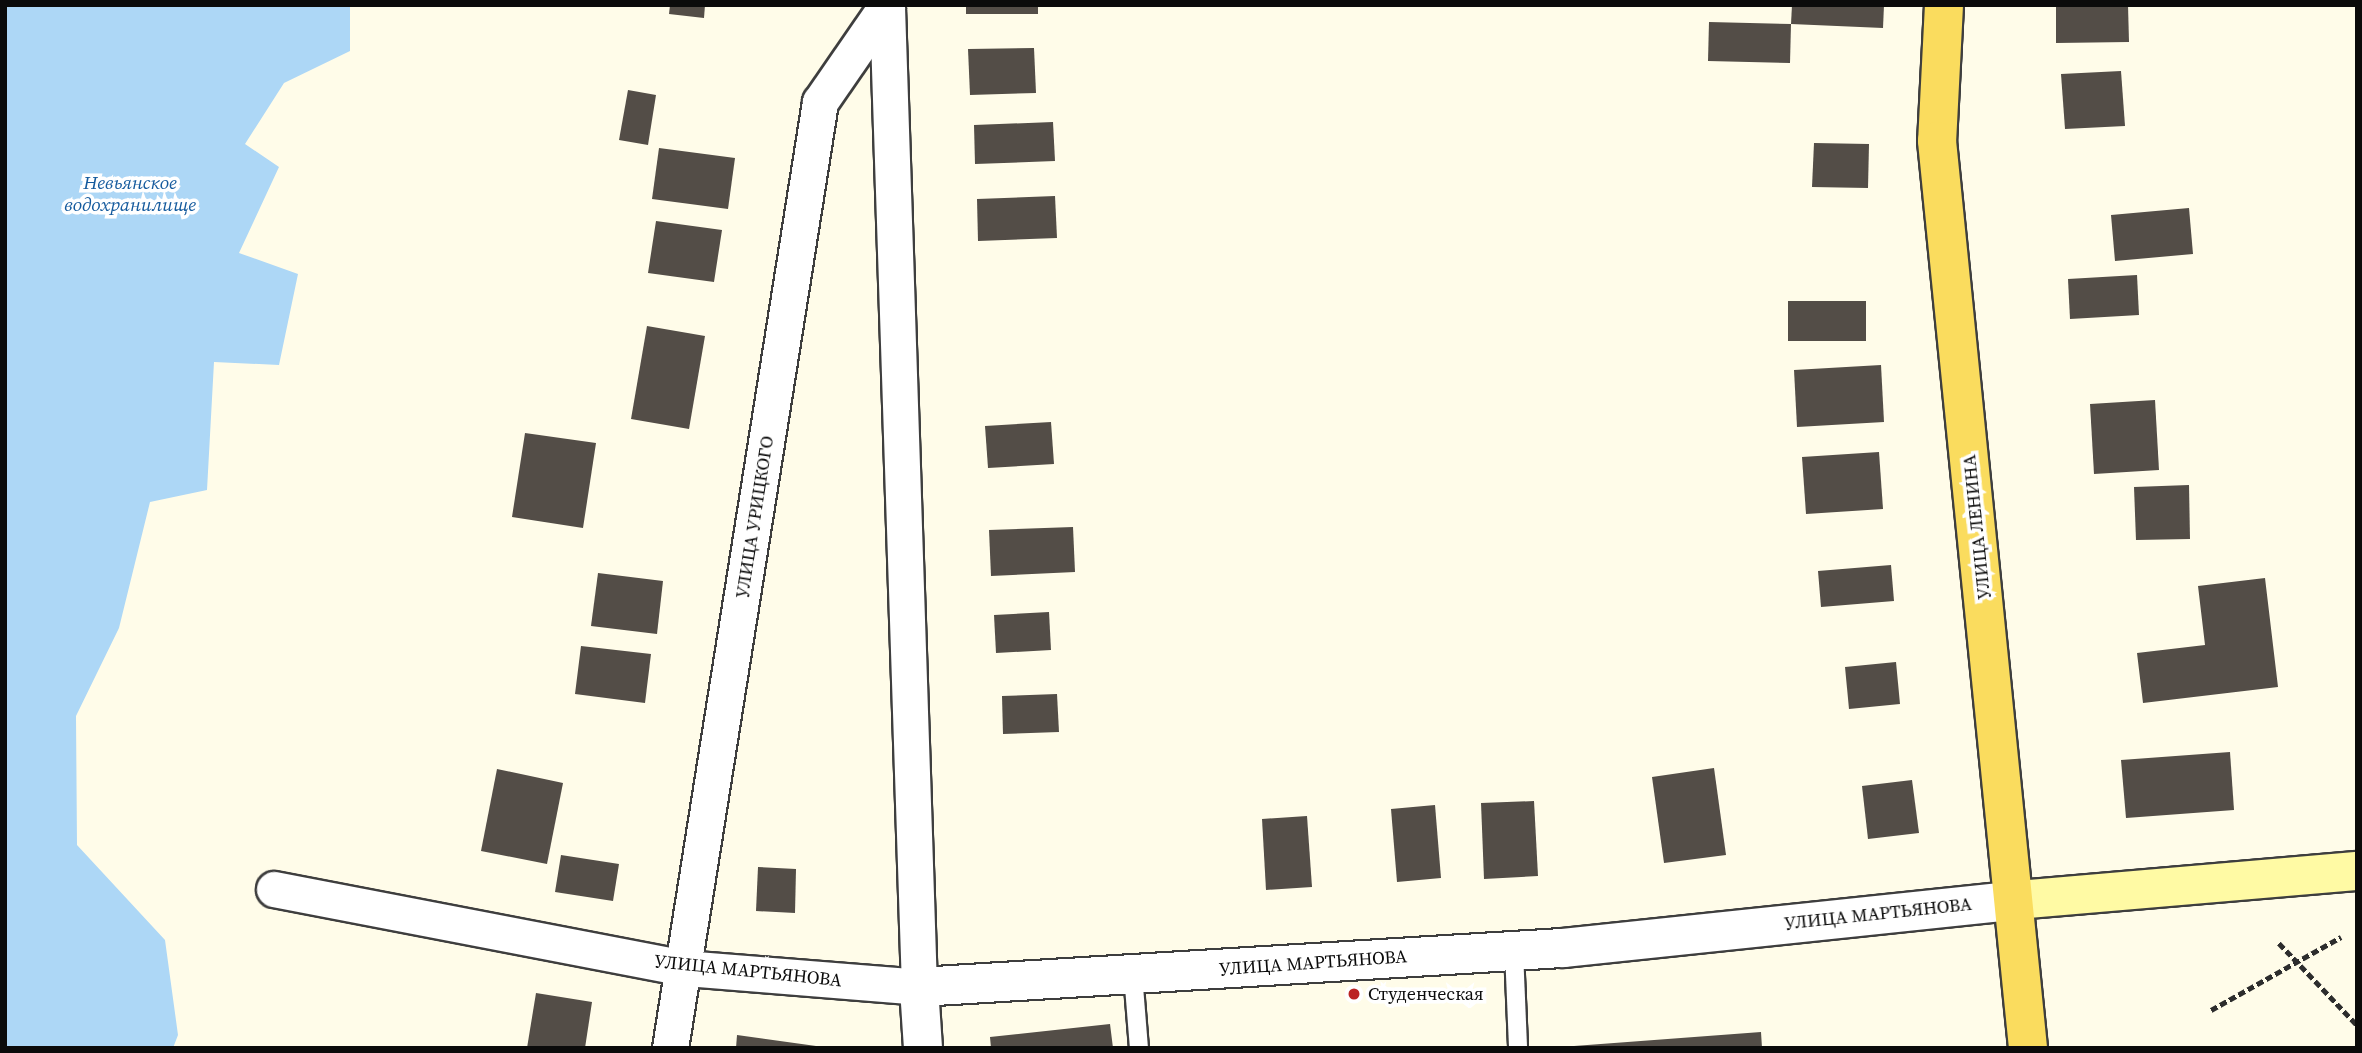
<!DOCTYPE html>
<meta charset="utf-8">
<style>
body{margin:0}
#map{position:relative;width:2362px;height:1053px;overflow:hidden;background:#fffce9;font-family:"Source Serif 4",serif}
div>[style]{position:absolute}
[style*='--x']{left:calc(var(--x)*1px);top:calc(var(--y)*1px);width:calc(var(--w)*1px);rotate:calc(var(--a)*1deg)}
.water>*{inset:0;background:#add7f6}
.building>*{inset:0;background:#534d47}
.path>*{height:4.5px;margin-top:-2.25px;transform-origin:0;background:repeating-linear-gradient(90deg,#2d2d2d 0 7px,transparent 0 10.5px)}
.roads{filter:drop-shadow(2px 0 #3e3e3e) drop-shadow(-2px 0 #3e3e3e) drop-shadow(0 2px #3e3e3e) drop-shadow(0 -2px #3e3e3e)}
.service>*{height:18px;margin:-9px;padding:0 9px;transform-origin:9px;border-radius:9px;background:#fff}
.minor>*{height:35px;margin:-17.5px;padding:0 17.5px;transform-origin:17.5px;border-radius:17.5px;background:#fff}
.tertiary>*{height:38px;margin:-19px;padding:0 19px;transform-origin:19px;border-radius:19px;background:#fff}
.secondary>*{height:38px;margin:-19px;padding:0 19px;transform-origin:19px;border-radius:19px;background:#fffaa4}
.primary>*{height:38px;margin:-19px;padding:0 19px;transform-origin:19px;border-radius:19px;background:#fadc5e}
.dots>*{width:19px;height:19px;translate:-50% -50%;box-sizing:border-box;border:4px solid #fff;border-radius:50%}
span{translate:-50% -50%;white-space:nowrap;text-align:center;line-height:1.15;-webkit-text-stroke:7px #fff;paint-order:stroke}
.street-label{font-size:18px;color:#0b0b0b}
.poi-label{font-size:18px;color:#0b0b0b}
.left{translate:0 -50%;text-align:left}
.water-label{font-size:19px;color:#145a9d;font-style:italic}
.frame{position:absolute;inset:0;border:7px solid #0b0b0b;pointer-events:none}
</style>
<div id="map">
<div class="water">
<div style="clip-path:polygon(5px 5px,350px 5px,350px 51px,284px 83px,245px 144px,279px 167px,239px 253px,298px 274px,279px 365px,214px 362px,207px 490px,150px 502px,119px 628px,76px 716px,77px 845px,165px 940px,178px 1035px,173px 1048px,5px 1048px)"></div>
</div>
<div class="building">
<div style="clip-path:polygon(670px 5px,705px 5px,704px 18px,669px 14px)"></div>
<div style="clip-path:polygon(966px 5px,1038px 5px,1038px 14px,966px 14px)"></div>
<div style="clip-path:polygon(1792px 5px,1884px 5px,1883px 28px,1791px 24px)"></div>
<div style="clip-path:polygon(2056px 5px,2128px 5px,2129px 42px,2056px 43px)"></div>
<div style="clip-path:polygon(1709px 22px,1791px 24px,1790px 63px,1708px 61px)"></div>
<div style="clip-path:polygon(1034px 48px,1036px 93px,970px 95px,968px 49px)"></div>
<div style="clip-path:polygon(2121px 71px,2125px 126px,2065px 129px,2061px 74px)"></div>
<div style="clip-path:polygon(628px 90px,656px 95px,648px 145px,619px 140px)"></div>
<div style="clip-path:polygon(1053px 122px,1055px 161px,975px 164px,974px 125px)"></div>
<div style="clip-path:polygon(1814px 143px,1869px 144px,1868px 188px,1812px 187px)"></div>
<div style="clip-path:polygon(659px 148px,735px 158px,728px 209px,652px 199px)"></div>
<div style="clip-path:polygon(1055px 196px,1057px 238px,978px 241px,977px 199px)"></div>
<div style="clip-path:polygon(2189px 208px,2193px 254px,2115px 261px,2111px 215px)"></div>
<div style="clip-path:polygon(656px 221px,722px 230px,714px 282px,648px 273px)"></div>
<div style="clip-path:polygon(2137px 275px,2139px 315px,2070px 319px,2068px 279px)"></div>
<div style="clip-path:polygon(1788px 301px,1866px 301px,1866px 341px,1788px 341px)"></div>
<div style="clip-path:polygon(647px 326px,705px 336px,689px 429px,631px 419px)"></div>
<div style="clip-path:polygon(1881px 365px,1884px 422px,1797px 427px,1794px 370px)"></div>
<div style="clip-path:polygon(2155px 400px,2159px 470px,2094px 474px,2090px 404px)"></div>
<div style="clip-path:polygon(1051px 422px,1054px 464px,988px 468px,985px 426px)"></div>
<div style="clip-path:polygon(525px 433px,596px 443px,583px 528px,512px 517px)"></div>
<div style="clip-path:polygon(1879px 452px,1883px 509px,1806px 514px,1802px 457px)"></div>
<div style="clip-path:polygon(2189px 485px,2190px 539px,2136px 540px,2134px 487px)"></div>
<div style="clip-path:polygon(1073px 527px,1075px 572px,991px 576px,989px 530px)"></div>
<div style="clip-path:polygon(1891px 565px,1894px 601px,1821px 607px,1818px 571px)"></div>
<div style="clip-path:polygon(598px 573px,663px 581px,657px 634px,591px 626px)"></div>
<div style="clip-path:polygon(2265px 578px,2278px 687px,2143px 703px,2137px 653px,2205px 645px,2198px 586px)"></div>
<div style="clip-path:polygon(1049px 612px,1051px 650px,996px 653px,994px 615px)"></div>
<div style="clip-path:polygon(581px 646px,651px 654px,645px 703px,575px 694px)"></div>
<div style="clip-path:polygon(1896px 662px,1900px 704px,1849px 709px,1845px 667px)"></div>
<div style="clip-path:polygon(1057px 694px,1059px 732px,1003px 734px,1002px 696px)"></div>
<div style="clip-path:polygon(2230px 752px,2234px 810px,2126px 818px,2121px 760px)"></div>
<div style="clip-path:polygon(1714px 768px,1726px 855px,1664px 863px,1652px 777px)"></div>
<div style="clip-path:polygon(497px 769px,563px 783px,547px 864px,481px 851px)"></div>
<div style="clip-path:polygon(1912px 780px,1919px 833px,1868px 839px,1862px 786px)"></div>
<div style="clip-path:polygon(1534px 801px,1538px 876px,1484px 879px,1481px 803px)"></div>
<div style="clip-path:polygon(1435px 805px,1441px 878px,1397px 882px,1391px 809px)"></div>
<div style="clip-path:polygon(1307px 816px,1312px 887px,1266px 890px,1262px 819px)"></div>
<div style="clip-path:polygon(561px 855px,619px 864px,613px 901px,555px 892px)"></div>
<div style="clip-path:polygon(758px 867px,796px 869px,795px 913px,756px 911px)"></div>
<div style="clip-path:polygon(536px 993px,592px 1002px,585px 1048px,527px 1048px)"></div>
<div style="clip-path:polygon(1110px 1024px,1113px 1048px,991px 1048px,990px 1037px)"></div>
<div style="clip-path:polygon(1761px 1032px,1762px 1048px,1574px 1048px,1574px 1046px)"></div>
<div style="clip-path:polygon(737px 1035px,816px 1046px,816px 1048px,736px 1048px)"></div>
</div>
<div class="path">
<div style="--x:2279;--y:943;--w:113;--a:46.4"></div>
<div style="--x:2211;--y:1010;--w:149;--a:-29.3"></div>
</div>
<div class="roads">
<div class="service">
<div style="--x:1514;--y:951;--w:97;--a:87.6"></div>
<div style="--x:1133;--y:974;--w:74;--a:85.4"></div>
</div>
<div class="minor">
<div style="--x:274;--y:889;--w:419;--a:10.9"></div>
<div style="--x:685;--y:968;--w:235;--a:4.6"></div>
<div style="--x:919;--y:987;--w:983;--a:-91.87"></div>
<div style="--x:670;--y:1048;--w:958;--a:-80.99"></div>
<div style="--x:820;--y:102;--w:118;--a:-55.4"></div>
</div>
<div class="tertiary">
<div style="--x:923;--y:1048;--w:61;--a:-93.8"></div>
<div style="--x:919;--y:987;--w:645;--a:-3.47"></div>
<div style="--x:1563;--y:948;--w:457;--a:-6"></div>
</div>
<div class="secondary">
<div style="--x:2017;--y:900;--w:341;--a:-4.9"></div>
</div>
<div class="primary">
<div style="--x:1944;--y:5;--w:136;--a:92.9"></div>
<div style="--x:1937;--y:141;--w:912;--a:84.27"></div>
</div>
</div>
<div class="dots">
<div style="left:1354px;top:994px;background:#bb2322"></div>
</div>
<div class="street-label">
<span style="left:755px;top:517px;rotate:-81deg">УЛИЦА УРИЦКОГО</span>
<span style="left:1977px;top:527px;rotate:-96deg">УЛИЦА ЛЕНИНА</span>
<span style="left:1878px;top:914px;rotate:-6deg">УЛИЦА МАРТЬЯНОВА</span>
<span style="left:1313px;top:963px;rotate:-4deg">УЛИЦА МАРТЬЯНОВА</span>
<span style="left:748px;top:971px;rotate:6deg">УЛИЦА МАРТЬЯНОВА</span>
</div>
<div class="poi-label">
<span class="left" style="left:1368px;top:994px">Студенческая</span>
</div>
<div class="water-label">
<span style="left:130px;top:194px">Невьянское<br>водохранилище</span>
</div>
<div class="frame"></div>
</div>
